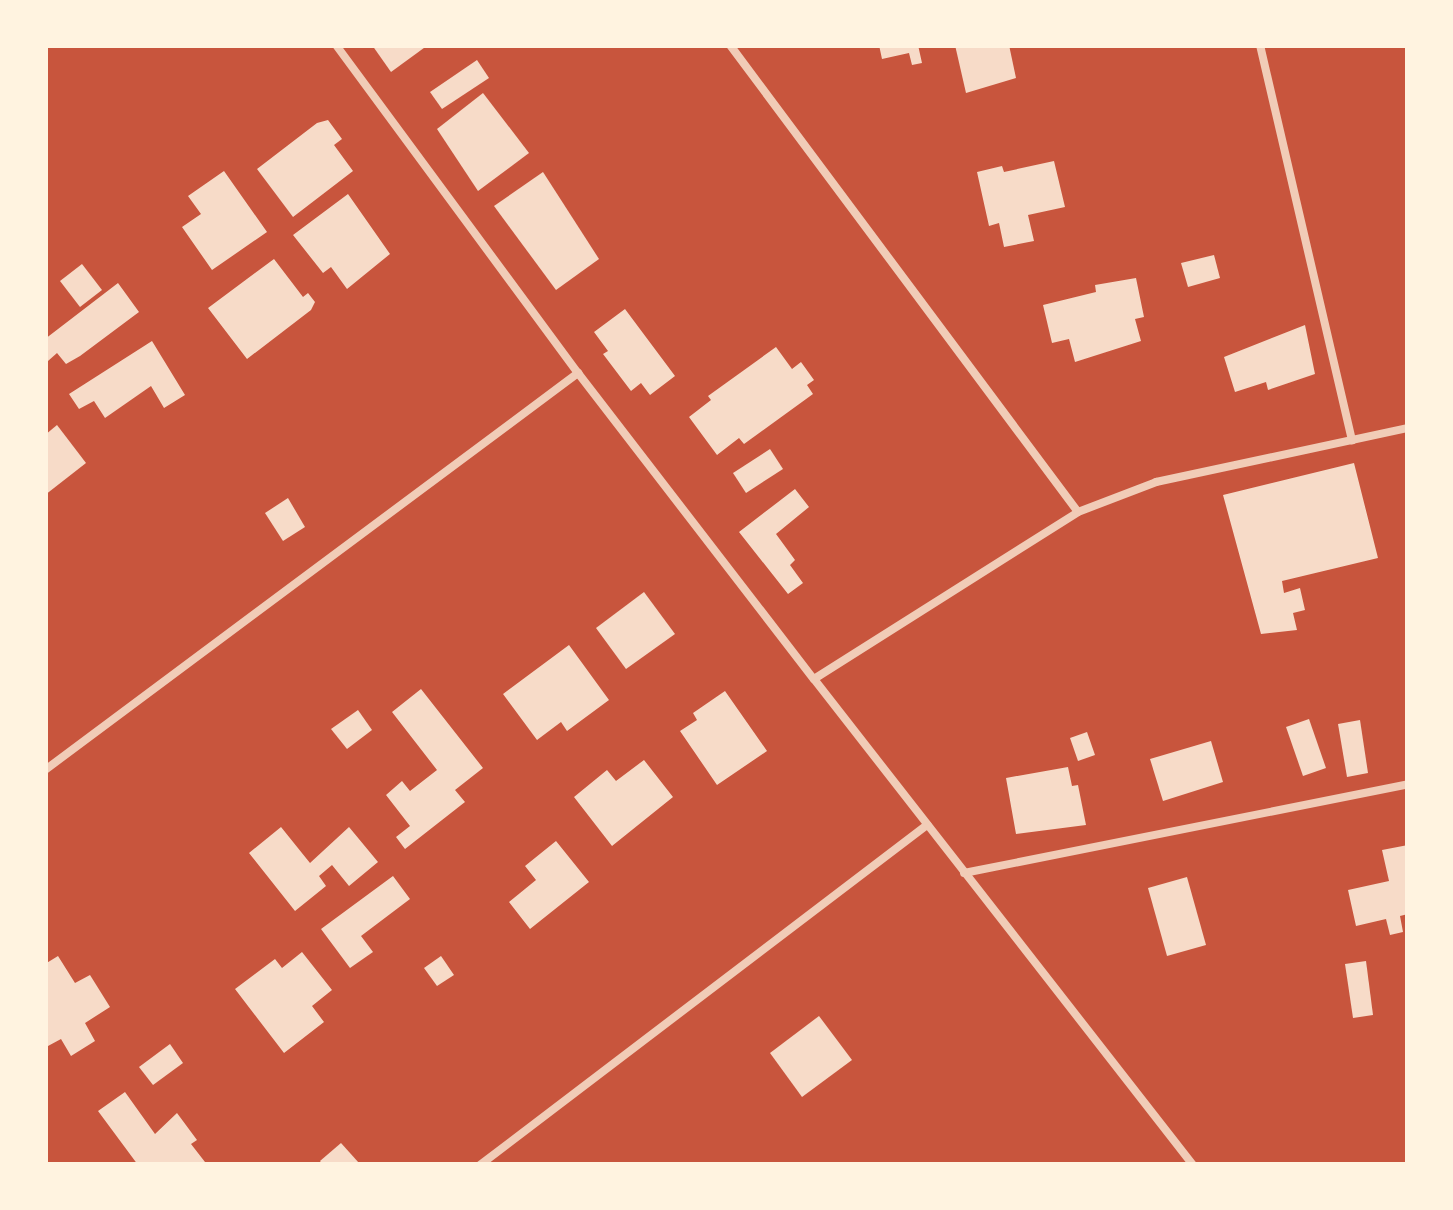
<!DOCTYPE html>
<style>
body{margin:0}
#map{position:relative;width:1453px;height:1210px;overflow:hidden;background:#c8553d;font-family:Rubik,sans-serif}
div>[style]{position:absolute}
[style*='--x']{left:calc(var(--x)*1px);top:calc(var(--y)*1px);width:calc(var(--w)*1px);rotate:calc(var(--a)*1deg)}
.building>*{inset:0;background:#f7dbc8}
.service>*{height:8px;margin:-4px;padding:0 4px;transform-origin:4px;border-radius:4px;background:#f1ccb7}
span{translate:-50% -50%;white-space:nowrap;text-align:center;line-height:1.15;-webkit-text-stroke:10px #fff3e0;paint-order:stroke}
.frame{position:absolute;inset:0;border:48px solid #fff3e0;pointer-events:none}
</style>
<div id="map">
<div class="building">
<div style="clip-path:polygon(372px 45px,428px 45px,391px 72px)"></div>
<div style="clip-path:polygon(879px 45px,918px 45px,922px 63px,912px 65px,909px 53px,882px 59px)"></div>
<div style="clip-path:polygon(955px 45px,1009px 45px,1016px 78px,966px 93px)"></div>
<div style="clip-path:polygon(477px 60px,489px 78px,442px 109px,430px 92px)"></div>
<div style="clip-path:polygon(483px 93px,529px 153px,478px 191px,437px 129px)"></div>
<div style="clip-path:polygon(328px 120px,342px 139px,334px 145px,353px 171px,293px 217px,257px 169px,317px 123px)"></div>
<div style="clip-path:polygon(1054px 161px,1065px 207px,1028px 215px,1034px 241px,1004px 247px,999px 223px,989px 226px,977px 172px,1002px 166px,1004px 172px)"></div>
<div style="clip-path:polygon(224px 171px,267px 232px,212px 270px,182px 227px,201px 214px,188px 196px)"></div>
<div style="clip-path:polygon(543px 172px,599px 259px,556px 290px,494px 206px)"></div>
<div style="clip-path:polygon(348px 194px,390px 254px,347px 289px,331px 267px,323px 273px,293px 235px)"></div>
<div style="clip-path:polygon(1214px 255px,1220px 278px,1188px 287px,1181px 263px)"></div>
<div style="clip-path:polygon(274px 259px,303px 297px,308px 293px,315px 302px,311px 310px,247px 359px,208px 308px)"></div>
<div style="clip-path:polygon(82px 264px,102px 290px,80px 307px,60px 281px)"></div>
<div style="clip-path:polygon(1136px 278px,1144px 317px,1135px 319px,1141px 341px,1075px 362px,1069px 339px,1052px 343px,1043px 305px,1096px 292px,1095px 285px)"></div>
<div style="clip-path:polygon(118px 283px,139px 312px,80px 356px,66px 364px,57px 353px,48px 361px,45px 339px)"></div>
<div style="clip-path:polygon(625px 309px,675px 376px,650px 395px,641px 383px,631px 391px,603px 354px,608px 351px,594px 332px)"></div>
<div style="clip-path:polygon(1305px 325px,1315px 374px,1268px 390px,1266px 382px,1235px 392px,1224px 357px)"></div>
<div style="clip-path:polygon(152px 341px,185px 395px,164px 408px,151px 386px,105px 418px,94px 401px,79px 409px,69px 394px)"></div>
<div style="clip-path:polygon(776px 347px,792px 369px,801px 362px,814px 380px,807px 385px,813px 394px,744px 444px,739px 438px,717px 455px,689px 417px,711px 400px,708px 396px)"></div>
<div style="clip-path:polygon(57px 425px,86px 463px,45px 495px,45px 435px)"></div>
<div style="clip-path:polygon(770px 449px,783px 469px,746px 493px,733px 473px)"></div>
<div style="clip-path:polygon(1354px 463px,1378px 558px,1282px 581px,1284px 593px,1300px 588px,1305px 610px,1293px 613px,1297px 630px,1261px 634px,1223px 495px)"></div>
<div style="clip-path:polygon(795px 489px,809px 507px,776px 534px,795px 560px,790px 565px,803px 583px,788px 594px,739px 532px)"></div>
<div style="clip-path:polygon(288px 498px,305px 527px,283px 541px,265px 513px)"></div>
<div style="clip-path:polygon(644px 592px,675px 634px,626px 669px,596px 628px)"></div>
<div style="clip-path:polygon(569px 645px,609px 700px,567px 731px,561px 722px,537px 740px,503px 694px)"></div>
<div style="clip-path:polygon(421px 689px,483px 768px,455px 790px,465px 802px,405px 849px,396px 837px,410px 826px,386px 795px,402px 781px,410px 791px,437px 770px,392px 712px)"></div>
<div style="clip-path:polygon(725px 691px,767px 751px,717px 785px,680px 731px,697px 720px,693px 713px)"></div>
<div style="clip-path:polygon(358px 710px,372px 730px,347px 749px,331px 729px)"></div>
<div style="clip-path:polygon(1309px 719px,1326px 768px,1303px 776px,1286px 727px)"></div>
<div style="clip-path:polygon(1360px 720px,1368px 773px,1347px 777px,1338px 724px)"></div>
<div style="clip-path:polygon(1087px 732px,1095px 755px,1078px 761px,1070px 738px)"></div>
<div style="clip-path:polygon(1211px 741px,1223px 782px,1163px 801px,1150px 759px)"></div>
<div style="clip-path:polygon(644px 760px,673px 797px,612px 846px,574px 797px,607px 770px,616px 781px)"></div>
<div style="clip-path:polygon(1068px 767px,1072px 786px,1078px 785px,1086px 825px,1016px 834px,1006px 778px)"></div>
<div style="clip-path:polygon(281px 827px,310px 863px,349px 827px,378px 862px,349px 886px,332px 865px,319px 876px,326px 886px,295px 911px,249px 853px)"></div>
<div style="clip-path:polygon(556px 841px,589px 882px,530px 929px,509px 902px,536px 880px,525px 866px)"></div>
<div style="clip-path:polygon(1408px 845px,1408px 914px,1400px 916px,1403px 932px,1390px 935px,1386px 919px,1356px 926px,1348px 890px,1389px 881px,1382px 850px)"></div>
<div style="clip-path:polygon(393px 876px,410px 899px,361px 936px,373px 952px,350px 968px,321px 929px)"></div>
<div style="clip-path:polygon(1187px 877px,1206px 945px,1167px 956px,1148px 888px)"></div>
<div style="clip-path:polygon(302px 952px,332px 990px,312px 1006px,324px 1022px,284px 1053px,235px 989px,275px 959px,282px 968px)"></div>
<div style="clip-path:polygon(58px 956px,75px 983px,90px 975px,110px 1007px,85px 1023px,95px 1041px,71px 1056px,61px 1039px,48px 1046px,45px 1041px,45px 964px)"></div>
<div style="clip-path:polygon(441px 956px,454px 975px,437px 986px,424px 968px)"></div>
<div style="clip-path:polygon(1366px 961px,1373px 1015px,1353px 1018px,1345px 964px)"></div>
<div style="clip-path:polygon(819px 1016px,852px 1060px,802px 1097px,770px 1053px)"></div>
<div style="clip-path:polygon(170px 1044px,183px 1063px,153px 1085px,139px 1067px)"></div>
<div style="clip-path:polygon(125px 1092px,155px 1134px,177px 1113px,197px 1140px,191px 1144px,205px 1162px,138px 1165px,98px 1111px)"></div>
<div style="clip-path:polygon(341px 1143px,359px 1163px,323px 1165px,320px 1161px)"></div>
</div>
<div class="service">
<div style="--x:336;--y:45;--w:408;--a:53.6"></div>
<div style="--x:578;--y:373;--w:386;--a:52.4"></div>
<div style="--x:730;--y:45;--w:582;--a:53.31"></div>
<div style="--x:1260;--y:45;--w:406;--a:76.9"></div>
<div style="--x:45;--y:770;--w:665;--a:-36.68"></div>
<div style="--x:964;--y:873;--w:453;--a:-11.3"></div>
<div style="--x:480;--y:1165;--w:562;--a:-37.26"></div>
<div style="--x:1193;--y:1165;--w:616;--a:-127.95"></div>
<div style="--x:814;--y:679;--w:312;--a:-32.3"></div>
<div style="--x:1078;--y:512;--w:84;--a:-21"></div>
<div style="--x:1156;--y:482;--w:258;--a:-12.1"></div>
</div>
<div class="frame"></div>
</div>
